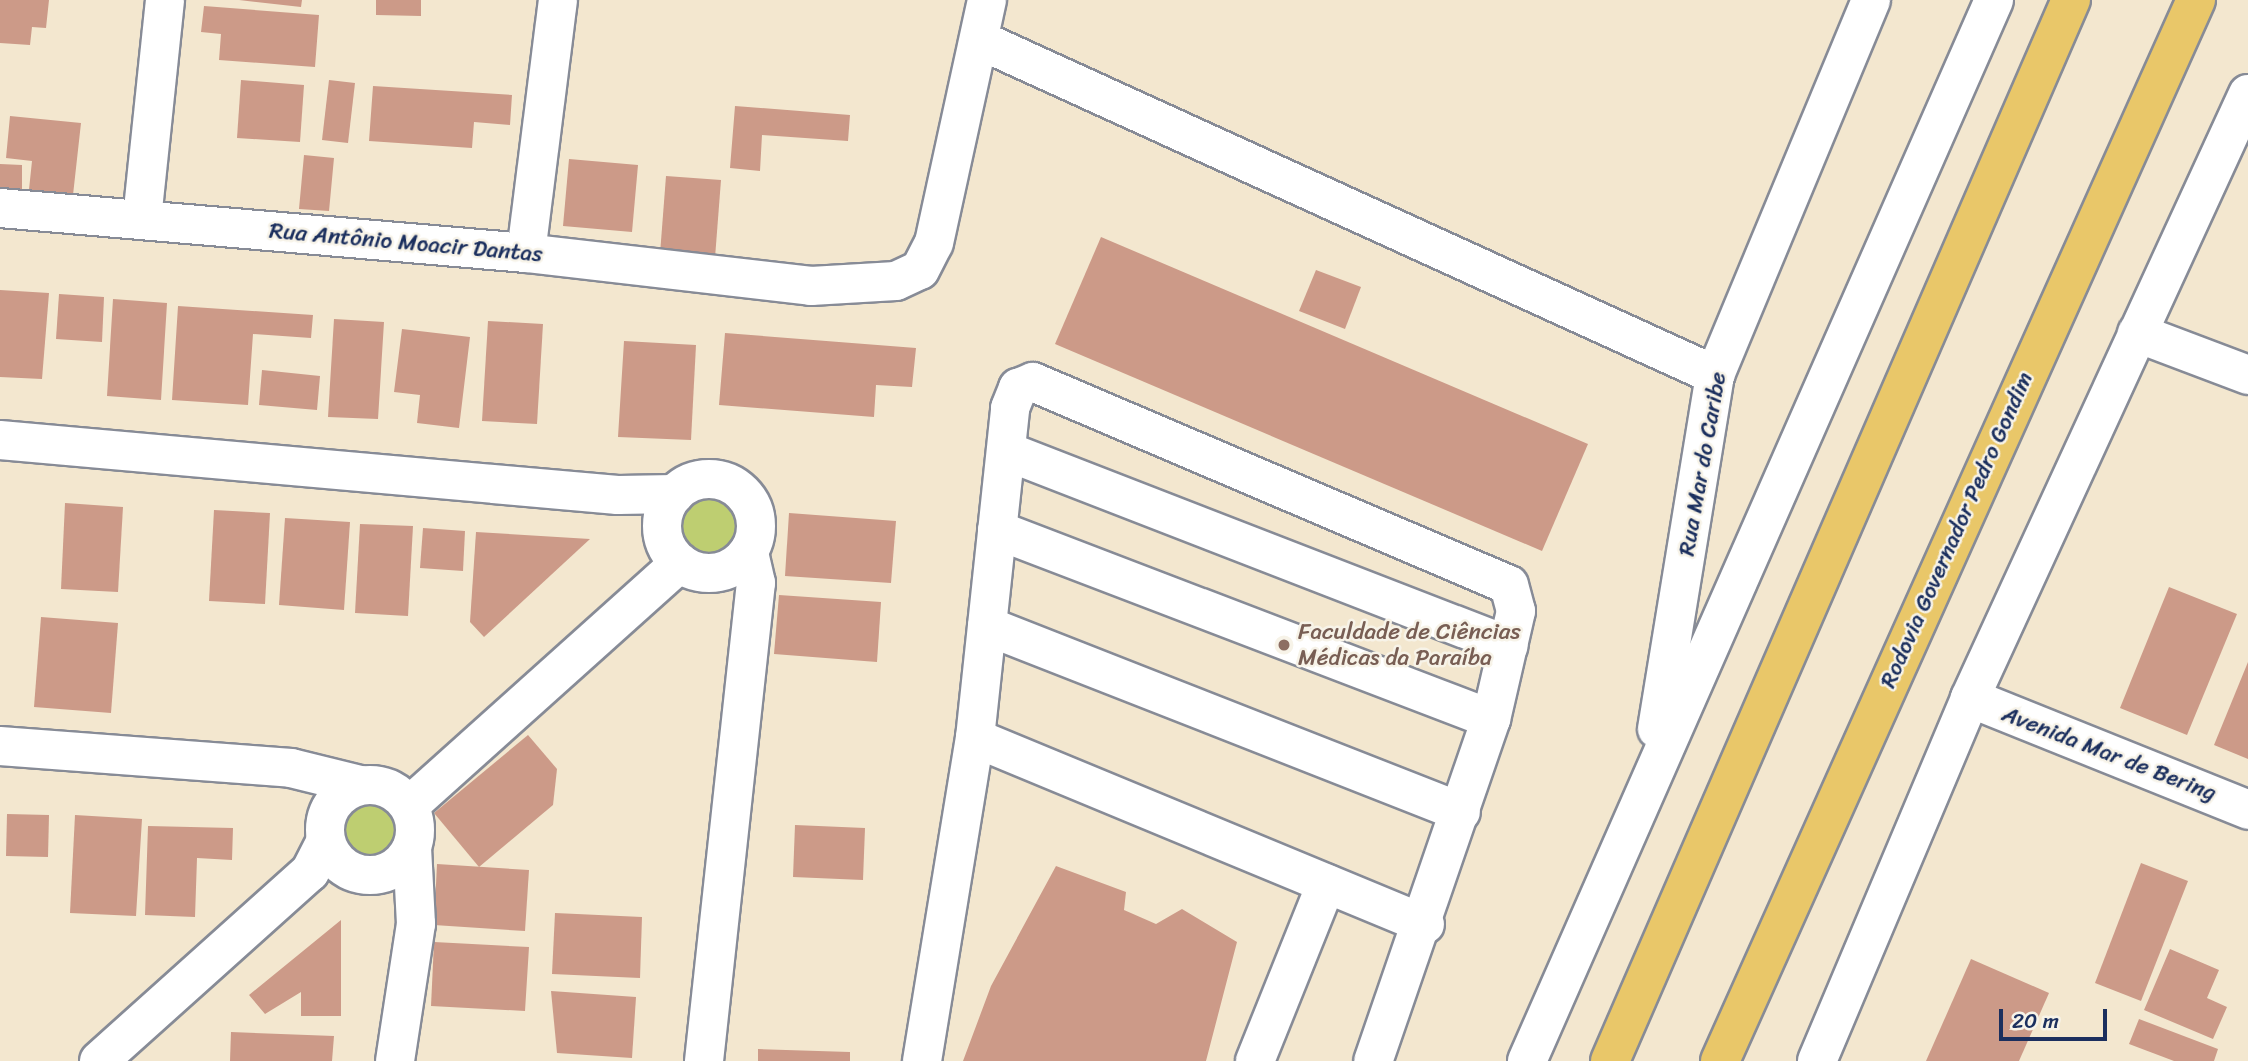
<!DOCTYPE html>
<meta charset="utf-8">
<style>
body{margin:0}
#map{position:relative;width:2248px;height:1061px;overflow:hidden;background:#f3e7cf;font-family:Sriracha,sans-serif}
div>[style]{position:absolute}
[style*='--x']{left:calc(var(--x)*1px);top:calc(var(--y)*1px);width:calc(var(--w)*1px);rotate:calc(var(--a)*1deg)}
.green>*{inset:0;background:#bece71}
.round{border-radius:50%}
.building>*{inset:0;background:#cc9a88}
.roads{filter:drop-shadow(2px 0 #878b96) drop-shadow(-2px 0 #878b96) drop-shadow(0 2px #878b96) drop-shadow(0 -2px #878b96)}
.minor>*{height:38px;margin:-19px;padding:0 19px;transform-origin:19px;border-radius:19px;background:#fff}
.minor>.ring{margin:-19px;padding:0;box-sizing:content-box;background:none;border:38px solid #fff;border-radius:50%}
.highway>*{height:38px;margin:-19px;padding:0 19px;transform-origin:19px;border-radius:19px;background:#e9c769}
.dots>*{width:19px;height:19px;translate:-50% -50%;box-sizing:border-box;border:4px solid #f7f3e8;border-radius:50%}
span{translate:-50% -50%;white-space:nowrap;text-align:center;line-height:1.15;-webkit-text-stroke:5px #f7f3e8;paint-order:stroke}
.street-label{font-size:23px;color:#1b2f5e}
.education-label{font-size:23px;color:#785e54}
.left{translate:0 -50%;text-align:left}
.scale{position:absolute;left:1999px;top:1009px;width:108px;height:32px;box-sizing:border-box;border:4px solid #1b2f5e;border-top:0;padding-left:9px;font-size:21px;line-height:24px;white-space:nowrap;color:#1b2f5e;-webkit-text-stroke:5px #f7f3e8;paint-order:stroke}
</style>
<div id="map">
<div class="green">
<div class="round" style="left:678px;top:495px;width:62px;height:62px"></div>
<div class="round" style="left:340px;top:799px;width:62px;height:62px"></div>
</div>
<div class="building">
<div style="clip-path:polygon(0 0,49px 0,46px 28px,32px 27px,30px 45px,0 43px)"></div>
<div style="clip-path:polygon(239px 0,302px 0,301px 7px)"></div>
<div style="clip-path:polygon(376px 0,421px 0,421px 16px,376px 15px)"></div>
<div style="clip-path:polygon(204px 6px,319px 15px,315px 67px,219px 60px,221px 34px,201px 32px)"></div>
<div style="clip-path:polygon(241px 80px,304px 85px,300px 142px,237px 138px)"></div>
<div style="clip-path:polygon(329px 80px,355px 83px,348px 143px,322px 140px)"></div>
<div style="clip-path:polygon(373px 86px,512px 95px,510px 125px,474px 122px,472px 148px,369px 141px)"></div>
<div style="clip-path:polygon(735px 106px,850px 115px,848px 141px,762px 135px,760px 171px,730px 168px)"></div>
<div style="clip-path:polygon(10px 116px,81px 123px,72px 204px,28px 199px,32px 161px,6px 158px)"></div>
<div style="clip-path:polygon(304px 155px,334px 158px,329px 211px,299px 209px)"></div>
<div style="clip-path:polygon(569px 159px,638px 165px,632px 232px,563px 226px)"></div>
<div style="clip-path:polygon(0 164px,22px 165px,22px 190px,0 189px)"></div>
<div style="clip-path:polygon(666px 176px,721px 180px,715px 258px,660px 254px)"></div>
<div style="clip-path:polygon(1101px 237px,1588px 444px,1542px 551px,1055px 344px)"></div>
<div style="clip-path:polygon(1316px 270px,1361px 287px,1345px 329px,1299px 311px)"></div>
<div style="clip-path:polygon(0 290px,49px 293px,42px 379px,0 377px)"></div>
<div style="clip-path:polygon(59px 294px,104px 297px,102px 342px,56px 339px)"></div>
<div style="clip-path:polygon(113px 299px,167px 303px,161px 400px,107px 396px)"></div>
<div style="clip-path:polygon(178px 306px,313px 315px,311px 338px,253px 334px,248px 405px,172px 400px)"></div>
<div style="clip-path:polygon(334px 319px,384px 322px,378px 419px,328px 417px)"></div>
<div style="clip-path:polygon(488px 321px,543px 324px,537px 424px,482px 421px)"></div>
<div style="clip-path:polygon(402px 329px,470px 337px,459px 428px,417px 423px,420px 395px,394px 392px)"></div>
<div style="clip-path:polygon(725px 333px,916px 348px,912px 387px,876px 385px,874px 417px,719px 405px)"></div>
<div style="clip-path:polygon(624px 341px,696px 345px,691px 440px,618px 437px)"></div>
<div style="clip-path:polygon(262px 370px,320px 376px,317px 410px,259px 405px)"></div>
<div style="clip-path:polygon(65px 503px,123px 507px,118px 592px,61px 589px)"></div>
<div style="clip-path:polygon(214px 510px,270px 513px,265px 604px,209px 601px)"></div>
<div style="clip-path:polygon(789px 513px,896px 521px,891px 583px,785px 576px)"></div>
<div style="clip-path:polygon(285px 518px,350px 522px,344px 610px,279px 605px)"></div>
<div style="clip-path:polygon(360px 524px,413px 526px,408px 616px,355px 613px)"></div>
<div style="clip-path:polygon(423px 528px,465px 531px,463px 571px,420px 568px)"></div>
<div style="clip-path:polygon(476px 532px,590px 539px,484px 637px,470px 622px)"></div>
<div style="clip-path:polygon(2169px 587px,2237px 614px,2187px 735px,2120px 708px)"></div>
<div style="clip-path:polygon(779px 595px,881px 602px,877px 662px,774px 654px)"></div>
<div style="clip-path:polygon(41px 617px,118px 623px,111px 713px,34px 707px)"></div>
<div style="clip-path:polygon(2248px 662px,2248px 759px,2214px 745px)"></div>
<div style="clip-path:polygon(528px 735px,557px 769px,553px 805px,479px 867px,434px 813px)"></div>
<div style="clip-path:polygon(7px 814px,49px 815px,48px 857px,6px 856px)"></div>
<div style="clip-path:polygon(75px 815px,142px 819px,136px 916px,70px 913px)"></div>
<div style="clip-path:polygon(795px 825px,865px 828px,863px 880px,793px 877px)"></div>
<div style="clip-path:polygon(148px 826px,233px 828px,232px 860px,197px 858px,195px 917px,145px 915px)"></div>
<div style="clip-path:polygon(2141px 863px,2188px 881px,2141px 1001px,2095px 983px)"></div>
<div style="clip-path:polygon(437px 864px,529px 870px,525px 931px,434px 925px)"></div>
<div style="clip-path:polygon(1056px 866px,1126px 892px,1124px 910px,1156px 924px,1182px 909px,1237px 942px,1206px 1061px,963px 1061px,991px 986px)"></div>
<div style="clip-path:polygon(555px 913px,642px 917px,640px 978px,552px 974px)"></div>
<div style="clip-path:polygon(341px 920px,341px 1016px,301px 1016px,301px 992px,265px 1014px,249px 995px)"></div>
<div style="clip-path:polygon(434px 942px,529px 947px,525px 1011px,431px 1006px)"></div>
<div style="clip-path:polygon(2170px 949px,2219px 970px,2207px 998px,2227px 1007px,2213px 1039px,2144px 1010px)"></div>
<div style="clip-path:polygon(1971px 959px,2049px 993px,2019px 1061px,1926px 1061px)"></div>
<div style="clip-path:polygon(551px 991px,636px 997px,632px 1058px,557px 1053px)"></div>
<div style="clip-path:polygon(2139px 1019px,2218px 1049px,2214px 1061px,2174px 1061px,2129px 1044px)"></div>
<div style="clip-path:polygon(231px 1032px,334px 1036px,332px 1061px,230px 1061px)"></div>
<div style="clip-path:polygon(758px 1049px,850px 1052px,850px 1061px,758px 1061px)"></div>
</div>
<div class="roads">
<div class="minor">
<div style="--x:982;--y:41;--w:806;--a:24.5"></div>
<div style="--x:0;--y:208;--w:528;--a:4.89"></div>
<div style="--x:526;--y:253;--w:287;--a:6.6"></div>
<div style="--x:811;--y:286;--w:85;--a:-3.4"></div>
<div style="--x:896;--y:281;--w:26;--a:-25"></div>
<div style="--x:920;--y:270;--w:30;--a:-63"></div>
<div style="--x:934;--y:243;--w:249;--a:-77.7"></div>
<div style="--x:142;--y:219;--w:220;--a:-84"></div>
<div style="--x:526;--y:253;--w:255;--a:-82.8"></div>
<div style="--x:2137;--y:333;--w:119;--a:20.7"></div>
<div style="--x:0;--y:440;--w:620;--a:5.09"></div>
<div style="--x:618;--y:495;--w:57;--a:-1"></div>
<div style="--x:1006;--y:451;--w:539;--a:21.19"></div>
<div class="ring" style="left:662px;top:479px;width:56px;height:56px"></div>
<div style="--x:997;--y:530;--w:529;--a:20.94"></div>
<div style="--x:987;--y:626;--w:509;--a:21.43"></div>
<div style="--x:1970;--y:698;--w:300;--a:21.9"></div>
<div style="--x:1657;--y:729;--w:359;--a:-80.7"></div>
<div style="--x:1715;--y:375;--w:406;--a:-67.4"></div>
<div style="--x:975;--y:738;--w:487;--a:22.5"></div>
<div style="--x:0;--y:746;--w:292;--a:4.3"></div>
<div style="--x:291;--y:768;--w:71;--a:13.8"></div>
<div class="ring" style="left:325px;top:785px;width:52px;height:52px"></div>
<div style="--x:409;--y:806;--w:364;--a:-41.9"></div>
<div style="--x:99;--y:1061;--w:283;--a:-41.9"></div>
<div style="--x:310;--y:872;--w:33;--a:-63"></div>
<div style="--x:395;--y:1061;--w:139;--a:-81.3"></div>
<div style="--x:416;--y:924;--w:77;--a:-93"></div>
<div style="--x:704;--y:1061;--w:481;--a:-83.8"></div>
<div style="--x:756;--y:583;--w:32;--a:-103"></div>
<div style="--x:922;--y:1061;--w:327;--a:-80.7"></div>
<div style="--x:975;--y:738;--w:332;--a:-83.9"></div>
<div style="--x:1010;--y:408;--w:22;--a:-68"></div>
<div style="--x:1018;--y:388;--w:16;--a:-22"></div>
<div style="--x:1033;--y:382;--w:517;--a:23.1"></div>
<div style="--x:1509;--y:585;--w:27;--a:75"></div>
<div style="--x:1516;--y:611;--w:111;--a:103"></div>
<div style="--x:1491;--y:719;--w:362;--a:109"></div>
<div style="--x:1255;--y:1061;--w:191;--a:-68.1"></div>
<div style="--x:1527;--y:1061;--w:1159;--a:-66.24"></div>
<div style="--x:1817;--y:1061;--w:394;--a:-67.1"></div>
<div style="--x:1970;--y:698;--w:665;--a:-65.29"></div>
</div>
<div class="highway">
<div style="--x:1610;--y:1061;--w:1157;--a:-66.52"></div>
<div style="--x:1720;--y:1061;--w:1163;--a:-65.84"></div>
</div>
</div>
<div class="dots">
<div style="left:1284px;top:645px;background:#8d6e63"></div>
</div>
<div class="street-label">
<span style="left:406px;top:243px;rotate:5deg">Rua Antônio Moacir Dantas</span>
<span style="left:1703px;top:464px;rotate:-80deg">Rua Mar do Caribe</span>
<span style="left:1957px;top:530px;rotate:-66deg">Rodovia Governador Pedro Gondim</span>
<span style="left:2109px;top:754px;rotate:21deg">Avenida Mar de Bering</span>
</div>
<div class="education-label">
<span class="left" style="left:1298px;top:645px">Faculdade de Ciências<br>Médicas da Paraíba</span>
</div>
<div class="scale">20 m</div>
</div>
